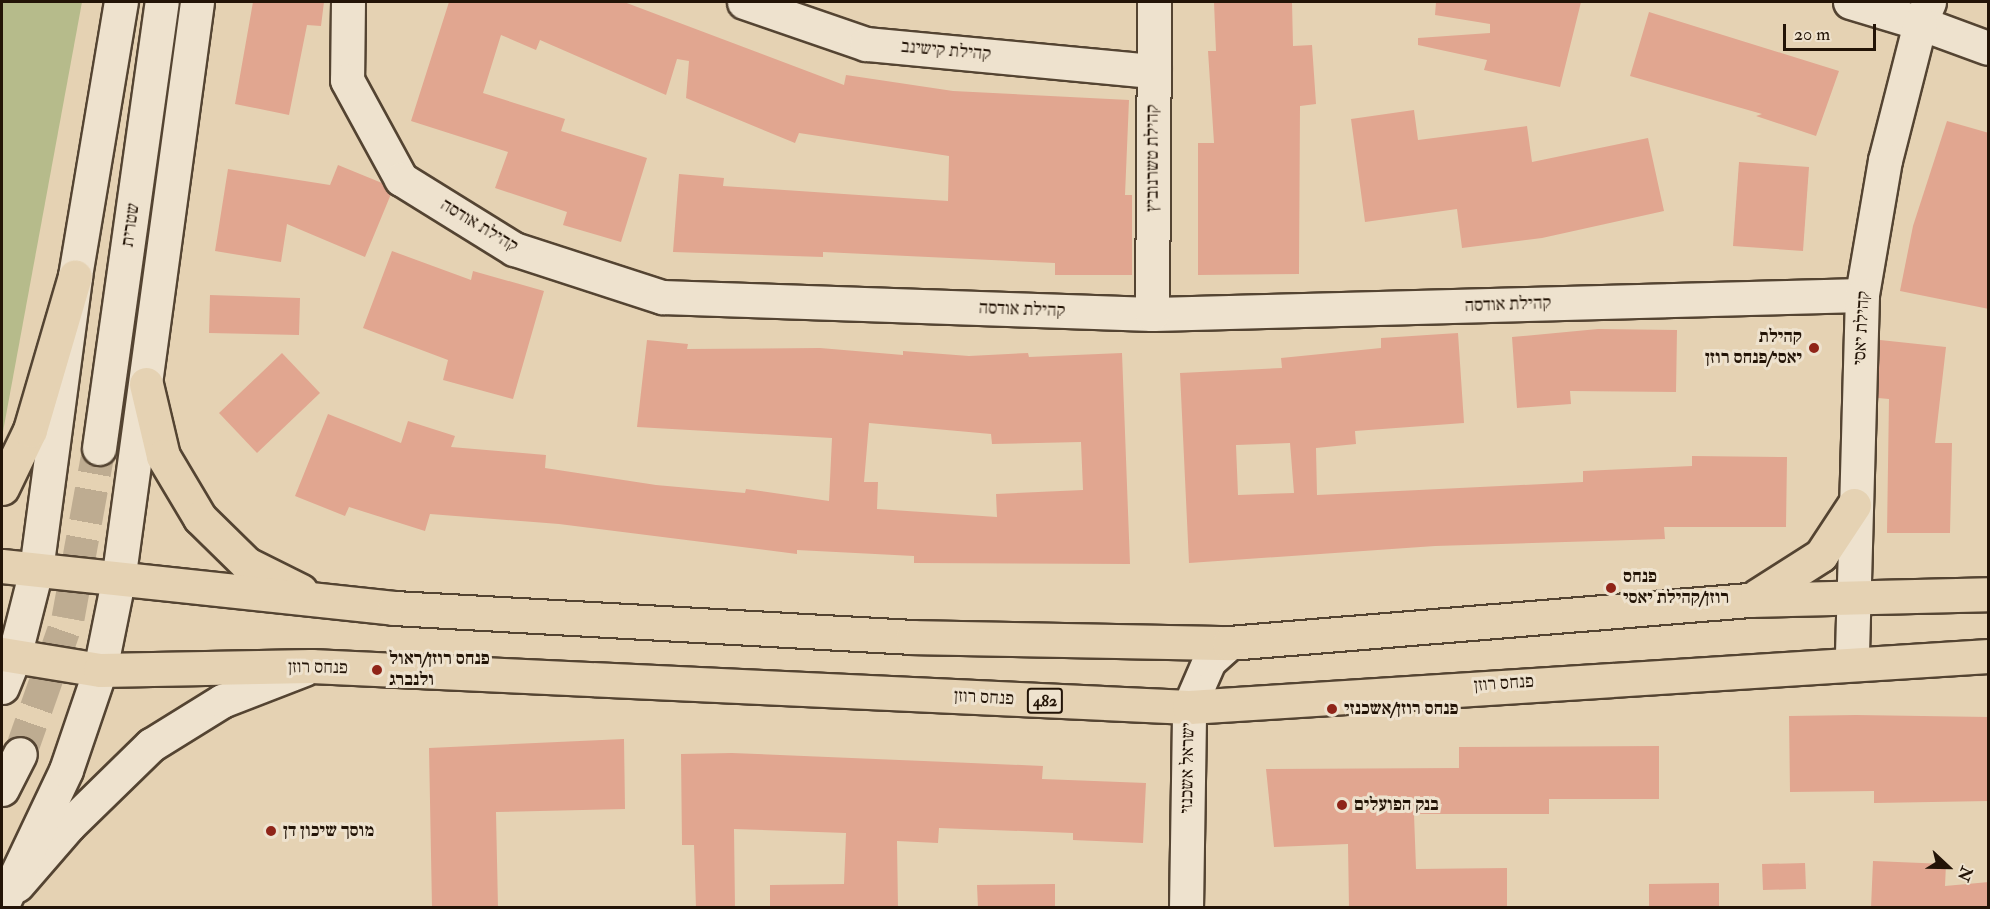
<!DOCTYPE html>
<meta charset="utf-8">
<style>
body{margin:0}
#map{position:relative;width:1990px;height:909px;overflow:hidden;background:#e5d2b3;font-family:"IM FELL Double Pica","Frank Ruhl Libre",serif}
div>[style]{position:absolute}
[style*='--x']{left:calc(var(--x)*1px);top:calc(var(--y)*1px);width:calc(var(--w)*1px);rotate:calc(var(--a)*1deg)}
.green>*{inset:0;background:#b6bb8b}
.building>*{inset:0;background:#e1a690}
.secondary-tunnel>*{height:33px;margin-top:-16.5px;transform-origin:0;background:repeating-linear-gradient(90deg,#beac91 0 33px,transparent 0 49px)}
.roads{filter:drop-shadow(2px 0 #544432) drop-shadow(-2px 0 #544432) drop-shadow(0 2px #544432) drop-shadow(0 -2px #544432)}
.street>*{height:33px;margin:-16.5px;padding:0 16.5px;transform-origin:16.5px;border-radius:16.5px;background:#eee2ce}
.secondary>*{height:33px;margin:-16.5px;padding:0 16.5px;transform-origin:16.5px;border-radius:16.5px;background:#eee2ce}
.primary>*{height:33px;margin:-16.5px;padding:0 16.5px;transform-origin:16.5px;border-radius:16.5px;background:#e5d2b3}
.dots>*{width:16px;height:16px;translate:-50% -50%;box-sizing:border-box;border:3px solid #eee2ce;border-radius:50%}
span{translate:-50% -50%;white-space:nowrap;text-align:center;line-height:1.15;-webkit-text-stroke:6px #eee2ce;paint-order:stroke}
.shield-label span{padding:2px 4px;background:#eee2ce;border:2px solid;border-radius:4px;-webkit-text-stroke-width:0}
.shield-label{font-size:16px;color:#231407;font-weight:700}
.street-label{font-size:18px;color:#231407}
.poi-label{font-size:18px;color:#231407;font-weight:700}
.right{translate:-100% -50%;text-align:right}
.left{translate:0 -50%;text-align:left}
.frame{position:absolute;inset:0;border:3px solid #231407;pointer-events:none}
.north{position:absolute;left:1918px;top:837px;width:60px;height:60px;-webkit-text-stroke:4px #eee2ce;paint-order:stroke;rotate:112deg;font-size:16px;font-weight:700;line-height:24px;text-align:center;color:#231407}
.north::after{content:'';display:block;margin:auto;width:21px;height:27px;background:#231407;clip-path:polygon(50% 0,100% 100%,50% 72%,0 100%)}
.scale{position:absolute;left:1783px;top:24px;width:93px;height:27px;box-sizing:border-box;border:3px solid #231407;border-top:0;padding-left:8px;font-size:18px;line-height:21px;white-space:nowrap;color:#231407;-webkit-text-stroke:4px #eee2ce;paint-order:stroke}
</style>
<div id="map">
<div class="green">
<div style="clip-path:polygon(2px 2px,82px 2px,2px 437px)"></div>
</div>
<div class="building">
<div style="clip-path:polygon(253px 2px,324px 2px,321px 26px,307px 25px,289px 115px,235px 104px)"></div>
<div style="clip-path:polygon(449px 2px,624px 2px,844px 85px,846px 75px,953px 91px,1129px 100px,1125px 195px,1132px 195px,1132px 275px,1055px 275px,1055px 263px,823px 252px,823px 257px,673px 252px,679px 174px,724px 178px,723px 186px,948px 201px,949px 156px,799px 133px,795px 143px,686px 98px,689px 61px,677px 59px,666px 95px,540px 40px,536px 50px,501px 35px,483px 93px,565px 119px,561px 131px,647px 158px,621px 242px,563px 225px,567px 212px,495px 188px,508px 152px,411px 121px)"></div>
<div style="clip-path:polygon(1214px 2px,1292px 2px,1293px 46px,1312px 45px,1316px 104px,1300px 106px,1299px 274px,1198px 275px,1198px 143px,1214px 143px,1208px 51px,1216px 51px)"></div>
<div style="clip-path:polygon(1436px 2px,1581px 2px,1560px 87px,1484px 70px,1487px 60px,1418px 45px,1418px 38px,1490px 33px,1490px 24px,1435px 15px)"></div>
<div style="clip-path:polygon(1649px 12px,1839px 71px,1816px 136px,1756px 116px,1762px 114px,1630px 76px)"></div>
<div style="clip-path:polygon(1414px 110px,1418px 140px,1527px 126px,1532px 162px,1648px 138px,1664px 211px,1542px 238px,1462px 248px,1457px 209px,1365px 222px,1351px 119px)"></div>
<div style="clip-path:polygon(1947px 121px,1989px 133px,1989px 309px,1900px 291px,1913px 226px)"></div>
<div style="clip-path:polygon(1739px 162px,1809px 167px,1803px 251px,1733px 246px)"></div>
<div style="clip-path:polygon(338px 165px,382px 183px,391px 194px,365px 257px,287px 224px,281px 262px,215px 251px,228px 169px,330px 185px)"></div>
<div style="clip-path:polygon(392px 251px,471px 280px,473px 271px,544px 291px,513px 399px,443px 380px,448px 360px,363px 328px)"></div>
<div style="clip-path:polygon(210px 295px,300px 298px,299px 335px,209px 333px)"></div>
<div style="clip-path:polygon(1598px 329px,1677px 330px,1676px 392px,1570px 391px,1571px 404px,1517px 408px,1512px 337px)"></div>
<div style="clip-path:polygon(evenodd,1458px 333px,1464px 423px,1355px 431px,1356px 444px,1316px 448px,1317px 495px,1583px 482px,1583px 471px,1692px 466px,1692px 456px,1787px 457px,1786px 527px,1664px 527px,1665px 539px,1435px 546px,1189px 563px,1180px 373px,1282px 368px,1281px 358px,1381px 348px,1381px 338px,1458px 333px,1290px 443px,1294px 493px,1238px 495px,1236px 445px,1290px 443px)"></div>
<div style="clip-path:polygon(evenodd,647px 340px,688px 344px,687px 349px,820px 348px,903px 355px,903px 351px,969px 356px,1028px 353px,1029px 357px,1122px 353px,1130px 564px,914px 563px,914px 556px,797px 550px,797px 554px,559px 524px,430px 514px,425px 531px,349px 507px,345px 516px,295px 496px,328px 414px,401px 443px,408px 421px,455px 436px,451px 447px,546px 455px,545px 468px,656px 485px,745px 493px,746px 489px,829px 501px,832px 438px,637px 427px,647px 340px,869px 423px,991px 434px,992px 444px,1081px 442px,1083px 490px,996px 494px,997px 517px,877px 509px,878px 482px,864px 482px,869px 423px)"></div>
<div style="clip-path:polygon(1880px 340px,1946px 347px,1935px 443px,1952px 443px,1950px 533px,1887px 533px,1889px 399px,1878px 398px)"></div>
<div style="clip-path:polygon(282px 353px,320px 393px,257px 453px,219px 413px)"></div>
<div style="clip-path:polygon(1856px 715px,1989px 717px,1989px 801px,1874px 803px,1874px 791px,1790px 792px,1789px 716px)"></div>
<div style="clip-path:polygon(624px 739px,625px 809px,496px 812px,498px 908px,432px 908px,429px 748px)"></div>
<div style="clip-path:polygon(1659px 746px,1659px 799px,1549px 799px,1549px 814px,1414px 814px,1416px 869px,1507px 868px,1507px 908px,1349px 908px,1348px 844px,1274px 847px,1266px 769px,1459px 768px,1459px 747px)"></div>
<div style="clip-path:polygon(732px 753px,1043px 766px,1042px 779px,1146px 783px,1143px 843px,1073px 840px,1073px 833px,939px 828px,938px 843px,897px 841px,898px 908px,770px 908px,770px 885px,844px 884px,846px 833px,734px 829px,735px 908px,696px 908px,694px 845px,682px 845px,681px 754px)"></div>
<div style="clip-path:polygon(1873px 861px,1946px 864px,1945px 886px,1989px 882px,1989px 908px,1871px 908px)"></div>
<div style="clip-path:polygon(1805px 863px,1806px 889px,1763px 890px,1762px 864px)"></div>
<div style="clip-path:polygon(1719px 883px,1719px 908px,1649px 908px,1649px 884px)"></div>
<div style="clip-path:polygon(1055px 884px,1055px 908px,978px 908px,977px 885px)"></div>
</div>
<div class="secondary-tunnel">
<div style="--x:20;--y:754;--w:144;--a:-70.6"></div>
<div style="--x:68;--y:618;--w:173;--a:-79.7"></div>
</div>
<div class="roads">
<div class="street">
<div style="--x:348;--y:2;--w:78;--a:90.7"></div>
<div style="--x:347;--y:80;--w:113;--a:61.4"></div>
<div style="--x:401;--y:179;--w:133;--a:31.8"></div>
<div style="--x:514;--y:249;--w:156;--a:18"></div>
<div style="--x:662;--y:297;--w:490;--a:2"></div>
<div style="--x:1152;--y:314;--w:710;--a:-1.53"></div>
<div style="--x:744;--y:2;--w:129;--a:19"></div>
<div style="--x:866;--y:44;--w:289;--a:5.4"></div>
<div style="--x:1929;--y:2;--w:23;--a:113"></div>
<div style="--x:1920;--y:23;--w:72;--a:20.2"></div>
<div style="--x:1152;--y:314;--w:312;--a:-89.6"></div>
<div style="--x:17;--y:885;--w:79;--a:-49.1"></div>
<div style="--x:69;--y:825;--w:115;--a:-44.3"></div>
<div style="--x:151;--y:745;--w:84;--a:-31.8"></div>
<div style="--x:222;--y:701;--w:88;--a:-21.3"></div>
<div style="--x:1186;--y:908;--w:201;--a:-89.1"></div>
<div style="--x:1189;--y:707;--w:50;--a:-66.5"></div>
<div style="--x:1209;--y:661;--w:27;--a:-42"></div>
</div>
<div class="secondary">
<div style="--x:1850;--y:2;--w:73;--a:16.7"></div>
<div style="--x:1920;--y:23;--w:141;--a:104.3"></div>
<div style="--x:1885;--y:160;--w:137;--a:99.7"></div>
<div style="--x:1862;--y:295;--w:367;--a:91.6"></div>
<div style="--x:99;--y:448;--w:450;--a:-82"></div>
<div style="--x:2;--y:687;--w:32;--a:-68"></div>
<div style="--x:14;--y:657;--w:90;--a:-75.8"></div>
<div style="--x:36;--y:570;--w:297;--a:-82.4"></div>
<div style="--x:75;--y:276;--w:278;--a:-80.5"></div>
<div style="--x:2;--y:789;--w:39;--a:-63"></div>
<div style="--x:2;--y:905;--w:149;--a:-64.6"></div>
<div style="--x:66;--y:770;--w:106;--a:-71.2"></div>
<div style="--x:100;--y:670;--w:91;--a:-78.6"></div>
<div style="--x:118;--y:581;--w:584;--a:-82.23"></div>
</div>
<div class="primary">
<div style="--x:146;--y:384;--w:74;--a:76.7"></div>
<div style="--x:163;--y:456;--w:72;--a:59.2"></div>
<div style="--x:200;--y:518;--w:66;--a:44.4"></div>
<div style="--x:247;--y:564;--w:60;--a:26.6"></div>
<div style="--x:2;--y:488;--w:64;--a:-64.2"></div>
<div style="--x:30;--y:430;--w:160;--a:-73.7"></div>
<div style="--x:2;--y:566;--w:394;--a:6.1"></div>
<div style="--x:394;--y:608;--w:519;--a:3.2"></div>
<div style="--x:912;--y:637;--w:317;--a:1.1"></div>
<div style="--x:1229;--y:643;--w:522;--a:-4.73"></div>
<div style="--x:1749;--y:600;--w:239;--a:-1.4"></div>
<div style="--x:1757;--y:596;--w:76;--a:-32.6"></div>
<div style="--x:1821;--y:555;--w:60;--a:-56.6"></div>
<div style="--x:2;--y:654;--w:99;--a:9.3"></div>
<div style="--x:100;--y:670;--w:211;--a:-1.1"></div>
<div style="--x:311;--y:666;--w:879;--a:2.67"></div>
<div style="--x:1189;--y:707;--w:801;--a:-3.65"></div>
</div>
</div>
<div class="dots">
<div style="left:1814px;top:348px;background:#8f2418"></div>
<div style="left:1611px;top:588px;background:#8f2418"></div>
<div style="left:377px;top:670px;background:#8f2418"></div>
<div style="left:1332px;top:709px;background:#8f2418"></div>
<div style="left:1342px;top:805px;background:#8f2418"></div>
<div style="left:271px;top:831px;background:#8f2418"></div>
</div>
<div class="shield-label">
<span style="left:1045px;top:701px">482</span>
</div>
<div class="street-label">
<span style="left:946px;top:51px;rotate:5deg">קהילת קישינב</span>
<span style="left:1153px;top:158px;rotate:-90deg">קהילת טשרנוביץ</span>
<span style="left:131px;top:225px;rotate:-82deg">שטרית</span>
<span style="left:479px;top:226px;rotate:31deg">קהילת אודסה</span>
<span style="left:1508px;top:305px;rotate:-2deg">קהילת אודסה</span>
<span style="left:1022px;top:310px;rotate:2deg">קהילת אודסה</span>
<span style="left:1862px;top:328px;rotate:-87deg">קהילת יאסי</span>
<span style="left:318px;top:668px;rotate:1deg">פנחס רוזן</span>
<span style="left:1504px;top:684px;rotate:-4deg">פנחס רוזן</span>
<span style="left:984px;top:698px;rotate:3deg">פנחס רוזן</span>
<span style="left:1188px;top:768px;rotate:-89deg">ישראל אשכנזי</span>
</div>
<div class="poi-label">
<span class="right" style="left:1802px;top:348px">קהילת<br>יאסי/פנחס רוזן</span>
<span class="left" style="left:1623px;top:588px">פנחס<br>רוזן/קהילת יאסי</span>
<span class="left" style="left:389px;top:670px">פנחס רוזן/ראול<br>ולנברג</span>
<span class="left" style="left:1344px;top:709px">פנחס רוזן/אשכנזי</span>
<span class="left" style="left:1354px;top:805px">בנק הפועלים</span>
<span class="left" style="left:283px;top:831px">מוסך שיכון דן</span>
</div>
<div class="frame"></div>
<div class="north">N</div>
<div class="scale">20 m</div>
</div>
